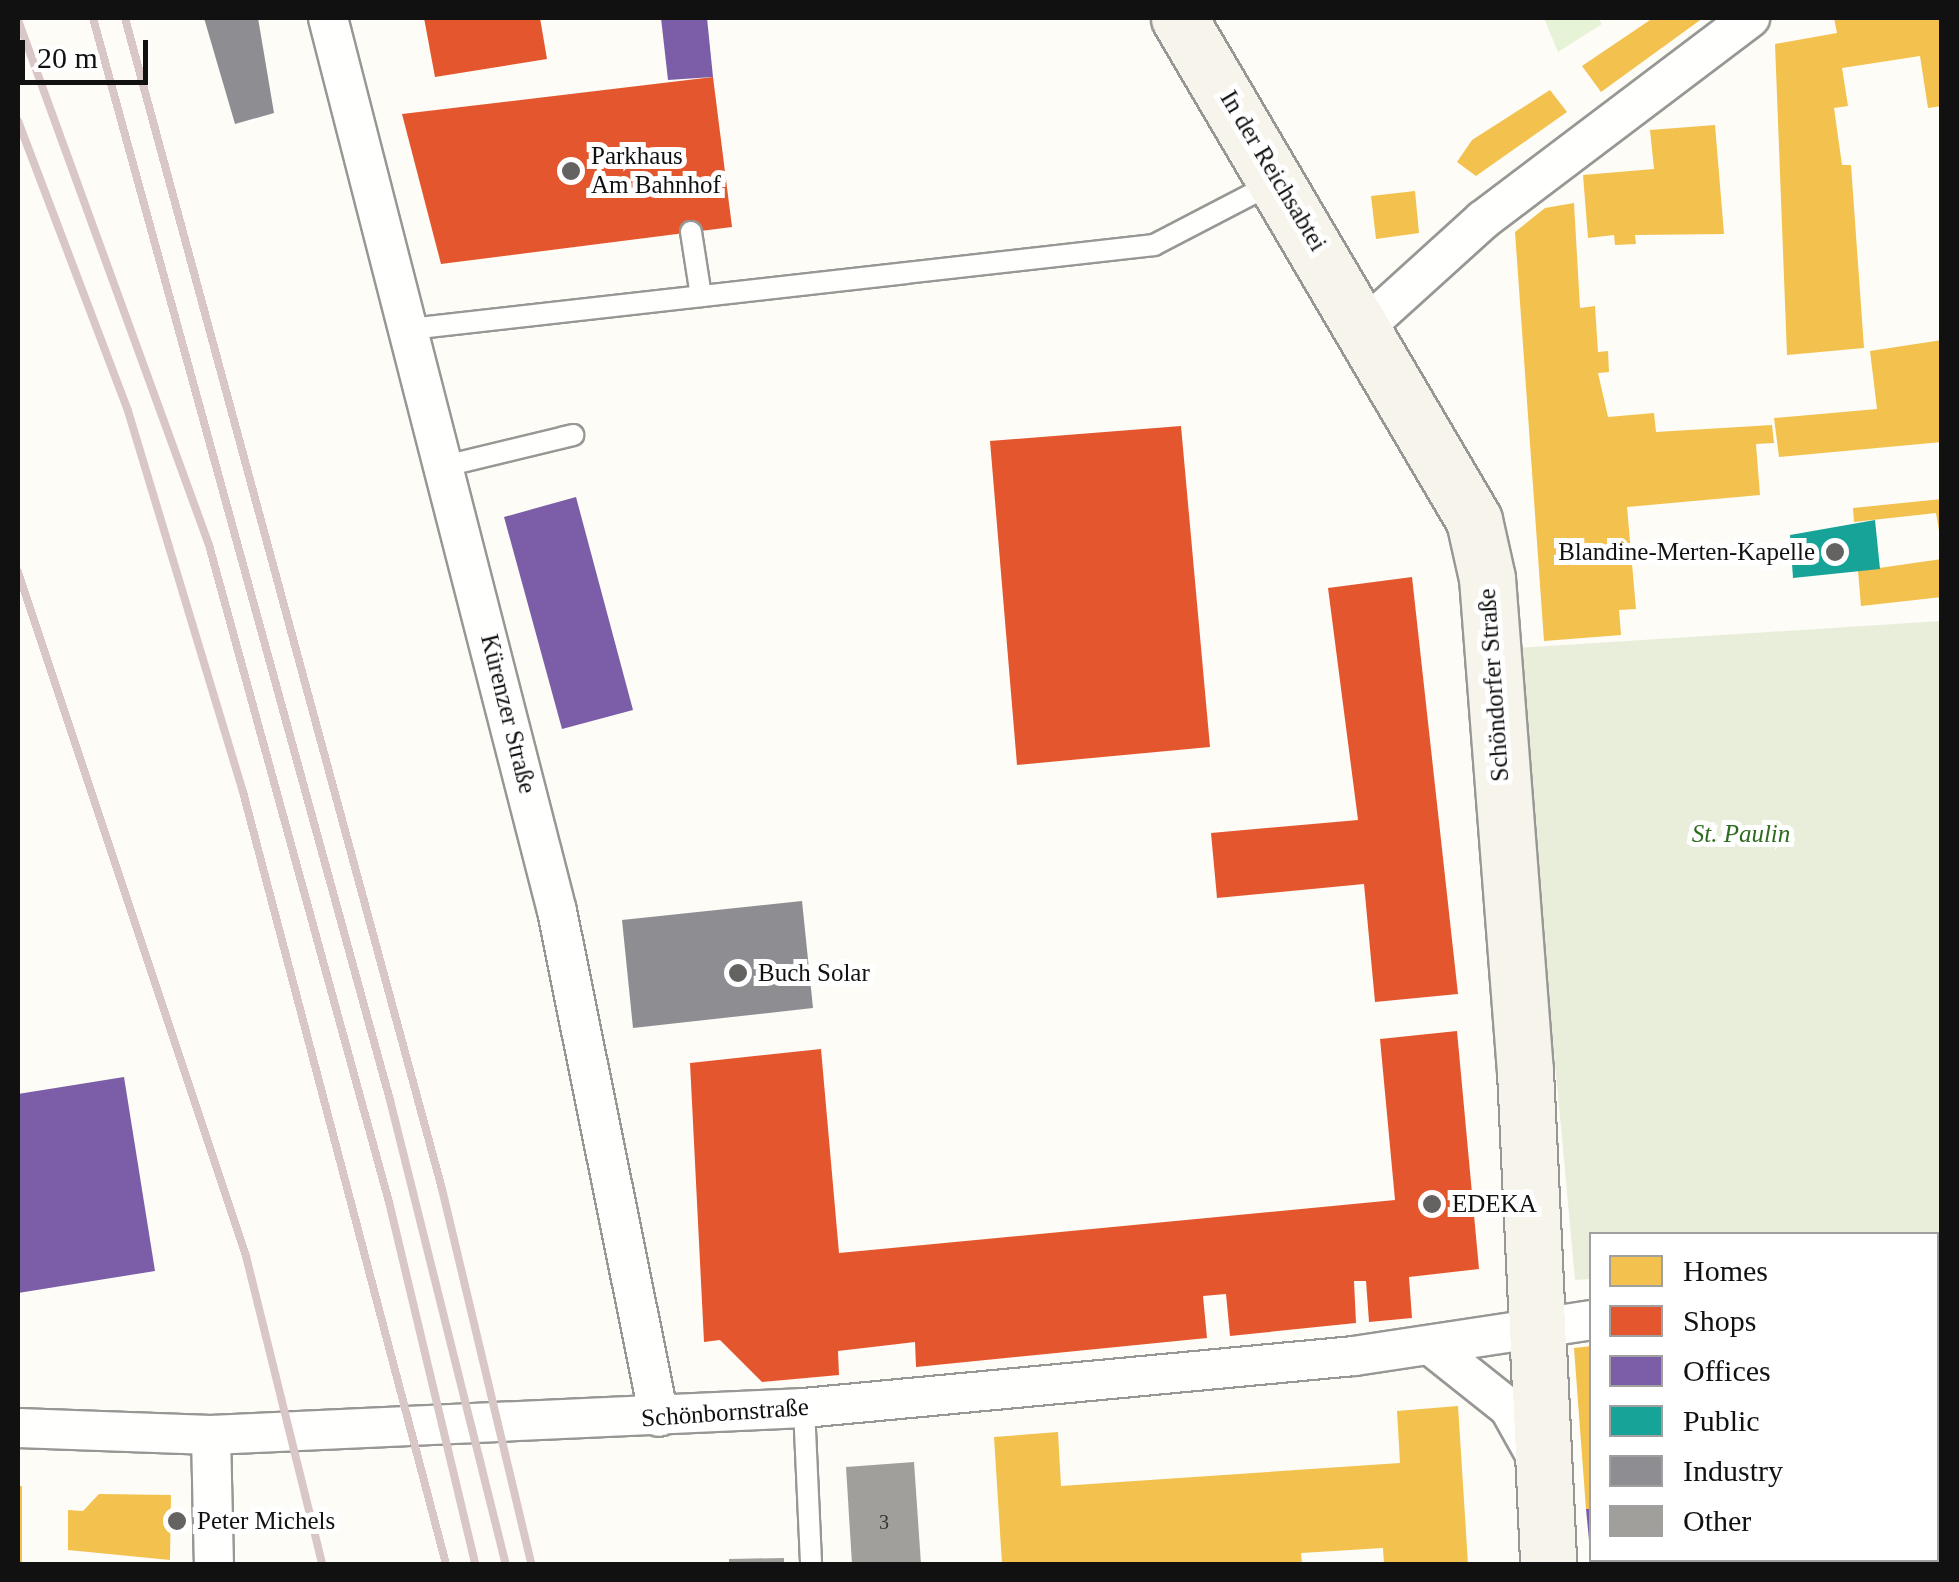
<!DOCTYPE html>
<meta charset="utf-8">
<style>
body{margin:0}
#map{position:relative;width:1959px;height:1582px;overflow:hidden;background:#fdfcf7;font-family:Georgia,serif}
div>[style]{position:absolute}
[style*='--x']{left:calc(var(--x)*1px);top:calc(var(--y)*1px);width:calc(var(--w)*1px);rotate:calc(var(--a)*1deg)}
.green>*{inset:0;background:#e7f3d7}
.cemetery>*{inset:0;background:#e9eedb}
.homes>*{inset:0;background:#f2c14e}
.shops>*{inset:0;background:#e4572e}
.offices>*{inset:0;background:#7b5ea7}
.public>*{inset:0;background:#17a398}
.industry>*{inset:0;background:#8d8d92}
.building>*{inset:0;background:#a19f9c}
.roads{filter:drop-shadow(2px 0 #979795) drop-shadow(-2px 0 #979795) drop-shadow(0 2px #979795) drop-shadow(0 -2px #979795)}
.lane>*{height:20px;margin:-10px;padding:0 10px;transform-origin:10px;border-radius:10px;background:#fffffe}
.street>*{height:38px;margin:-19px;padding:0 19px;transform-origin:19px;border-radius:19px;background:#fffffe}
.secondary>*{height:55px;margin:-27.5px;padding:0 27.5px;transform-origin:27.5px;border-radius:27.5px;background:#f6f4eb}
.rail>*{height:8px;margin:-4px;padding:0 4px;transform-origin:4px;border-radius:4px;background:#d9c6c7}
.dots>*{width:28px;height:28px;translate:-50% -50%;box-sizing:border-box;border:5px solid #fff;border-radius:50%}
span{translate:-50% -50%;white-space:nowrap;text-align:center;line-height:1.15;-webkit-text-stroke:10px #fff;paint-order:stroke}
.number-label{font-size:20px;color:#353434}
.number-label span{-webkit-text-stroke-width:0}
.poi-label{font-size:25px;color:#111}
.left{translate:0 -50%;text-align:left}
.right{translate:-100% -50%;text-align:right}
.street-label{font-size:25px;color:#111}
.park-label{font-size:25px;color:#2f6b1f;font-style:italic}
.frame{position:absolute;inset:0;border:20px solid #111;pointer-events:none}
.legend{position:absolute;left:1589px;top:1232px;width:350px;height:330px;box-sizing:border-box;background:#fff;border:2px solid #a0a0a0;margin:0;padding:12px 18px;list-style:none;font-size:30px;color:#111}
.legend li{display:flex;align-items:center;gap:20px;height:50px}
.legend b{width:50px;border:2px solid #a0a0a0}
.scale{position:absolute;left:20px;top:40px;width:128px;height:45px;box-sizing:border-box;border:5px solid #111;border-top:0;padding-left:12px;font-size:30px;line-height:35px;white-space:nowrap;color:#111;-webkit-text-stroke:8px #fff;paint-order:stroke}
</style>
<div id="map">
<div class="green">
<div style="clip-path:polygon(1544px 18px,1598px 18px,1602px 24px,1558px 52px)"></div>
</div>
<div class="cemetery">
<div style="clip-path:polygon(1941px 621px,1941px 1273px,1936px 1234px,1592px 1234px,1591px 1279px,1575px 1280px,1517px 648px)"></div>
</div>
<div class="homes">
<div style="clip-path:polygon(1653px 18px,1703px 18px,1601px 92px,1582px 66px)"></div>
<div style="clip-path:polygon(1834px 18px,1942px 18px,1942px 106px,1928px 108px,1920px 56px,1842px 68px,1848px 106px,1834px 108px,1842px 165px,1851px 165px,1864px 348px,1787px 355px,1775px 44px,1837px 33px)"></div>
<div style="clip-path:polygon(1550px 90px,1567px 112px,1476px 176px,1457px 162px,1472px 140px)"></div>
<div style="clip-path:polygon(1715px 125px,1724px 234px,1635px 235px,1636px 244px,1615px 245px,1614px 235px,1588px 238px,1583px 175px,1654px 169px,1650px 130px)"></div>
<div style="clip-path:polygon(1415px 191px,1419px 233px,1376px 239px,1371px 196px)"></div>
<div style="clip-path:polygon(1574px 203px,1580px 308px,1595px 306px,1598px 352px,1608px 351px,1609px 372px,1598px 373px,1608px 417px,1654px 413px,1656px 432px,1772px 425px,1774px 443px,1756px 444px,1760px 495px,1627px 507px,1636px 609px,1619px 610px,1621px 635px,1544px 641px,1515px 232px,1545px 208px)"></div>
<div style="clip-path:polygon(1942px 340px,1942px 442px,1779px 457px,1774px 418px,1877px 409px,1870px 351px)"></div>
<div style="clip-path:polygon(1942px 499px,1942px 548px,1936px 513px,1854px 522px,1853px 508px)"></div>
<div style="clip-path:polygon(1942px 559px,1942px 597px,1861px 606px,1858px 571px)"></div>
<div style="clip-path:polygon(1592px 1346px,1592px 1509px,1586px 1509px,1574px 1348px)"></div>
<div style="clip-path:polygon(1458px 1406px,1468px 1564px,1384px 1564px,1383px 1548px,1301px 1553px,1302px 1564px,1002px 1564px,994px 1437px,1058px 1432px,1061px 1486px,1400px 1463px,1397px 1411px)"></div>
<div style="clip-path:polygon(18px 1486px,22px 1486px,22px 1564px,18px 1564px)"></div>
<div style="clip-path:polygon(99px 1494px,171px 1495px,170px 1560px,68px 1550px,68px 1510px,83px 1511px)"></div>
</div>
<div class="shops">
<div style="clip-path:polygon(424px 18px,540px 18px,547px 59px,435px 77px)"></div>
<div style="clip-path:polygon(713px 77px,732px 227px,441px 264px,402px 114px)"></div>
<div style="clip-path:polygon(1181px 426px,1210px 747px,1017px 765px,990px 441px)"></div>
<div style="clip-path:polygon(1412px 577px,1458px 994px,1375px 1002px,1364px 884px,1217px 898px,1211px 833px,1358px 820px,1328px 588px)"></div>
<div style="clip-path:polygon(1457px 1031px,1479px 1269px,1409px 1277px,1412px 1318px,1369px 1322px,1366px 1281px,1354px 1281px,1356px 1323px,1230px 1336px,1226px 1294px,1203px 1296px,1207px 1338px,916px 1367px,915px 1342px,838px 1351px,839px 1375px,762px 1382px,720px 1340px,704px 1342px,690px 1063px,821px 1049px,839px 1253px,1395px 1200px,1380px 1039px)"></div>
</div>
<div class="offices">
<div style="clip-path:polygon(661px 18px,707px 18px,713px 77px,668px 80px)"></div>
<div style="clip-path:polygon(576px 497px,633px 710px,562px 729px,504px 517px)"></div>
<div style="clip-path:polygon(124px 1077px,155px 1271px,18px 1293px,18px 1094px)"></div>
<div style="clip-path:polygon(1586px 1509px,1592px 1509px,1592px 1540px,1589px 1540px)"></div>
<div style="clip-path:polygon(1592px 1560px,1652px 1560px,1652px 1564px,1590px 1564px)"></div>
</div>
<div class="public">
<div style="clip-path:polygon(1875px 520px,1880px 569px,1793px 578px,1790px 535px)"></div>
</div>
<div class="industry">
<div style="clip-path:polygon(204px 18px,258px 18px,274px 113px,235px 124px)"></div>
<div style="clip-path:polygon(802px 901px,813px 1008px,633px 1028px,622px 920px)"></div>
</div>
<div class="building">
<div style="clip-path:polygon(914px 1462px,921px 1564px,852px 1564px,846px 1467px)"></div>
<div style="clip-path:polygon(784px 1558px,784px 1564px,729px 1564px,729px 1559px)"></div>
</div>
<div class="roads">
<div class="lane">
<div style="--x:691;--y:232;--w:65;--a:81.1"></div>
<div style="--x:410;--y:329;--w:749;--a:-6.44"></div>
<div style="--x:1154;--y:245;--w:134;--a:-27.5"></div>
<div style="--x:445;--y:466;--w:132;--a:-13.6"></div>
<div style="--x:804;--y:1408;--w:156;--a:87.4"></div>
</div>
<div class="street">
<div style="--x:328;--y:18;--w:922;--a:75.62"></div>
<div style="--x:557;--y:911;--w:516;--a:78.6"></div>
<div style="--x:1366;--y:326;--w:158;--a:-42.2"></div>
<div style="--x:1483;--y:220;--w:335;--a:-37.1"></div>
<div style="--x:1936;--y:1310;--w:6;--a:18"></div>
<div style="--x:1431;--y:1346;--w:100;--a:38.5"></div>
<div style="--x:1509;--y:1408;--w:57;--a:60.8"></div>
<div style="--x:18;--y:1428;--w:193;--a:2.1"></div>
<div style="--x:211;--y:1435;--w:594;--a:-2.61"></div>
<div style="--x:804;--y:1408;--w:552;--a:-5.4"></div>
<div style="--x:1354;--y:1356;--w:241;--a:-8.6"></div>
<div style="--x:211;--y:1435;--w:129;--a:88.7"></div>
</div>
<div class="secondary">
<div style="--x:1179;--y:18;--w:582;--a:59.56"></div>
<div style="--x:1474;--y:520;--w:59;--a:77.4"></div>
<div style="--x:1487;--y:578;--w:494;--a:85.6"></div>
<div style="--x:1525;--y:1071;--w:494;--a:87.3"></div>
</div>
</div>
<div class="rail">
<div style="--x:93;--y:18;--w:1122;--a:74.65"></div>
<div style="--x:390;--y:1100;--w:478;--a:76"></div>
<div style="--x:125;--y:18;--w:1213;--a:74.85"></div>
<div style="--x:442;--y:1189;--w:385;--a:76.6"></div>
<div style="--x:18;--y:20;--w:559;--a:70.01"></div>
<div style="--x:209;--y:545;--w:681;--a:74.68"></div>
<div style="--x:389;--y:1202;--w:372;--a:76.6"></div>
<div style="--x:18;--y:121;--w:310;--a:69.2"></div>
<div style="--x:128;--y:411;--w:398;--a:73.2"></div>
<div style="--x:243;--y:792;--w:798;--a:75.27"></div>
<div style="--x:18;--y:572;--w:721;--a:71.57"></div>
<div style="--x:246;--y:1256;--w:317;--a:76.1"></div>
</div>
<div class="dots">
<div style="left:571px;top:171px;background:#646362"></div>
<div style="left:1835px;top:552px;background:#646362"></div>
<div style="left:738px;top:973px;background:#646362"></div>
<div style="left:1432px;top:1204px;background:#646362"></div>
<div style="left:177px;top:1521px;background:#646362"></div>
</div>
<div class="number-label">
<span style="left:884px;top:1522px">3</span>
</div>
<div class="poi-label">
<span class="left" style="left:591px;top:171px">Parkhaus<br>Am Bahnhof</span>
<span class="right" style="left:1815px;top:552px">Blandine-Merten-Kapelle</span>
<span class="left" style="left:758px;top:973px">Buch Solar</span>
<span class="left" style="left:1452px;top:1204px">EDEKA</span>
<span class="left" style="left:197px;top:1521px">Peter Michels</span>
</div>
<div class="street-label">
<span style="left:1273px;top:171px;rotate:59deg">In der Reichsabtei</span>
<span style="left:1494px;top:685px;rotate:-94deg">Schöndorfer Straße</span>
<span style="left:508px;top:714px;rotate:76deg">Kürenzer Straße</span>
<span style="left:725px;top:1413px;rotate:-4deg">Schönbornstraße</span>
</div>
<div class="park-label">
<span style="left:1741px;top:834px">St. Paulin</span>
</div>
<div class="frame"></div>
<ul class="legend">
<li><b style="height:28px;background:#f2c14e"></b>Homes</li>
<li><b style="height:28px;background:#e4572e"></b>Shops</li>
<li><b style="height:28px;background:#7b5ea7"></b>Offices</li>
<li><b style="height:28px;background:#17a398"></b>Public</li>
<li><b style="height:28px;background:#8d8d92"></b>Industry</li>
<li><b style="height:28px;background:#a19f9c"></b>Other</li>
</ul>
<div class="scale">20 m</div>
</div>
